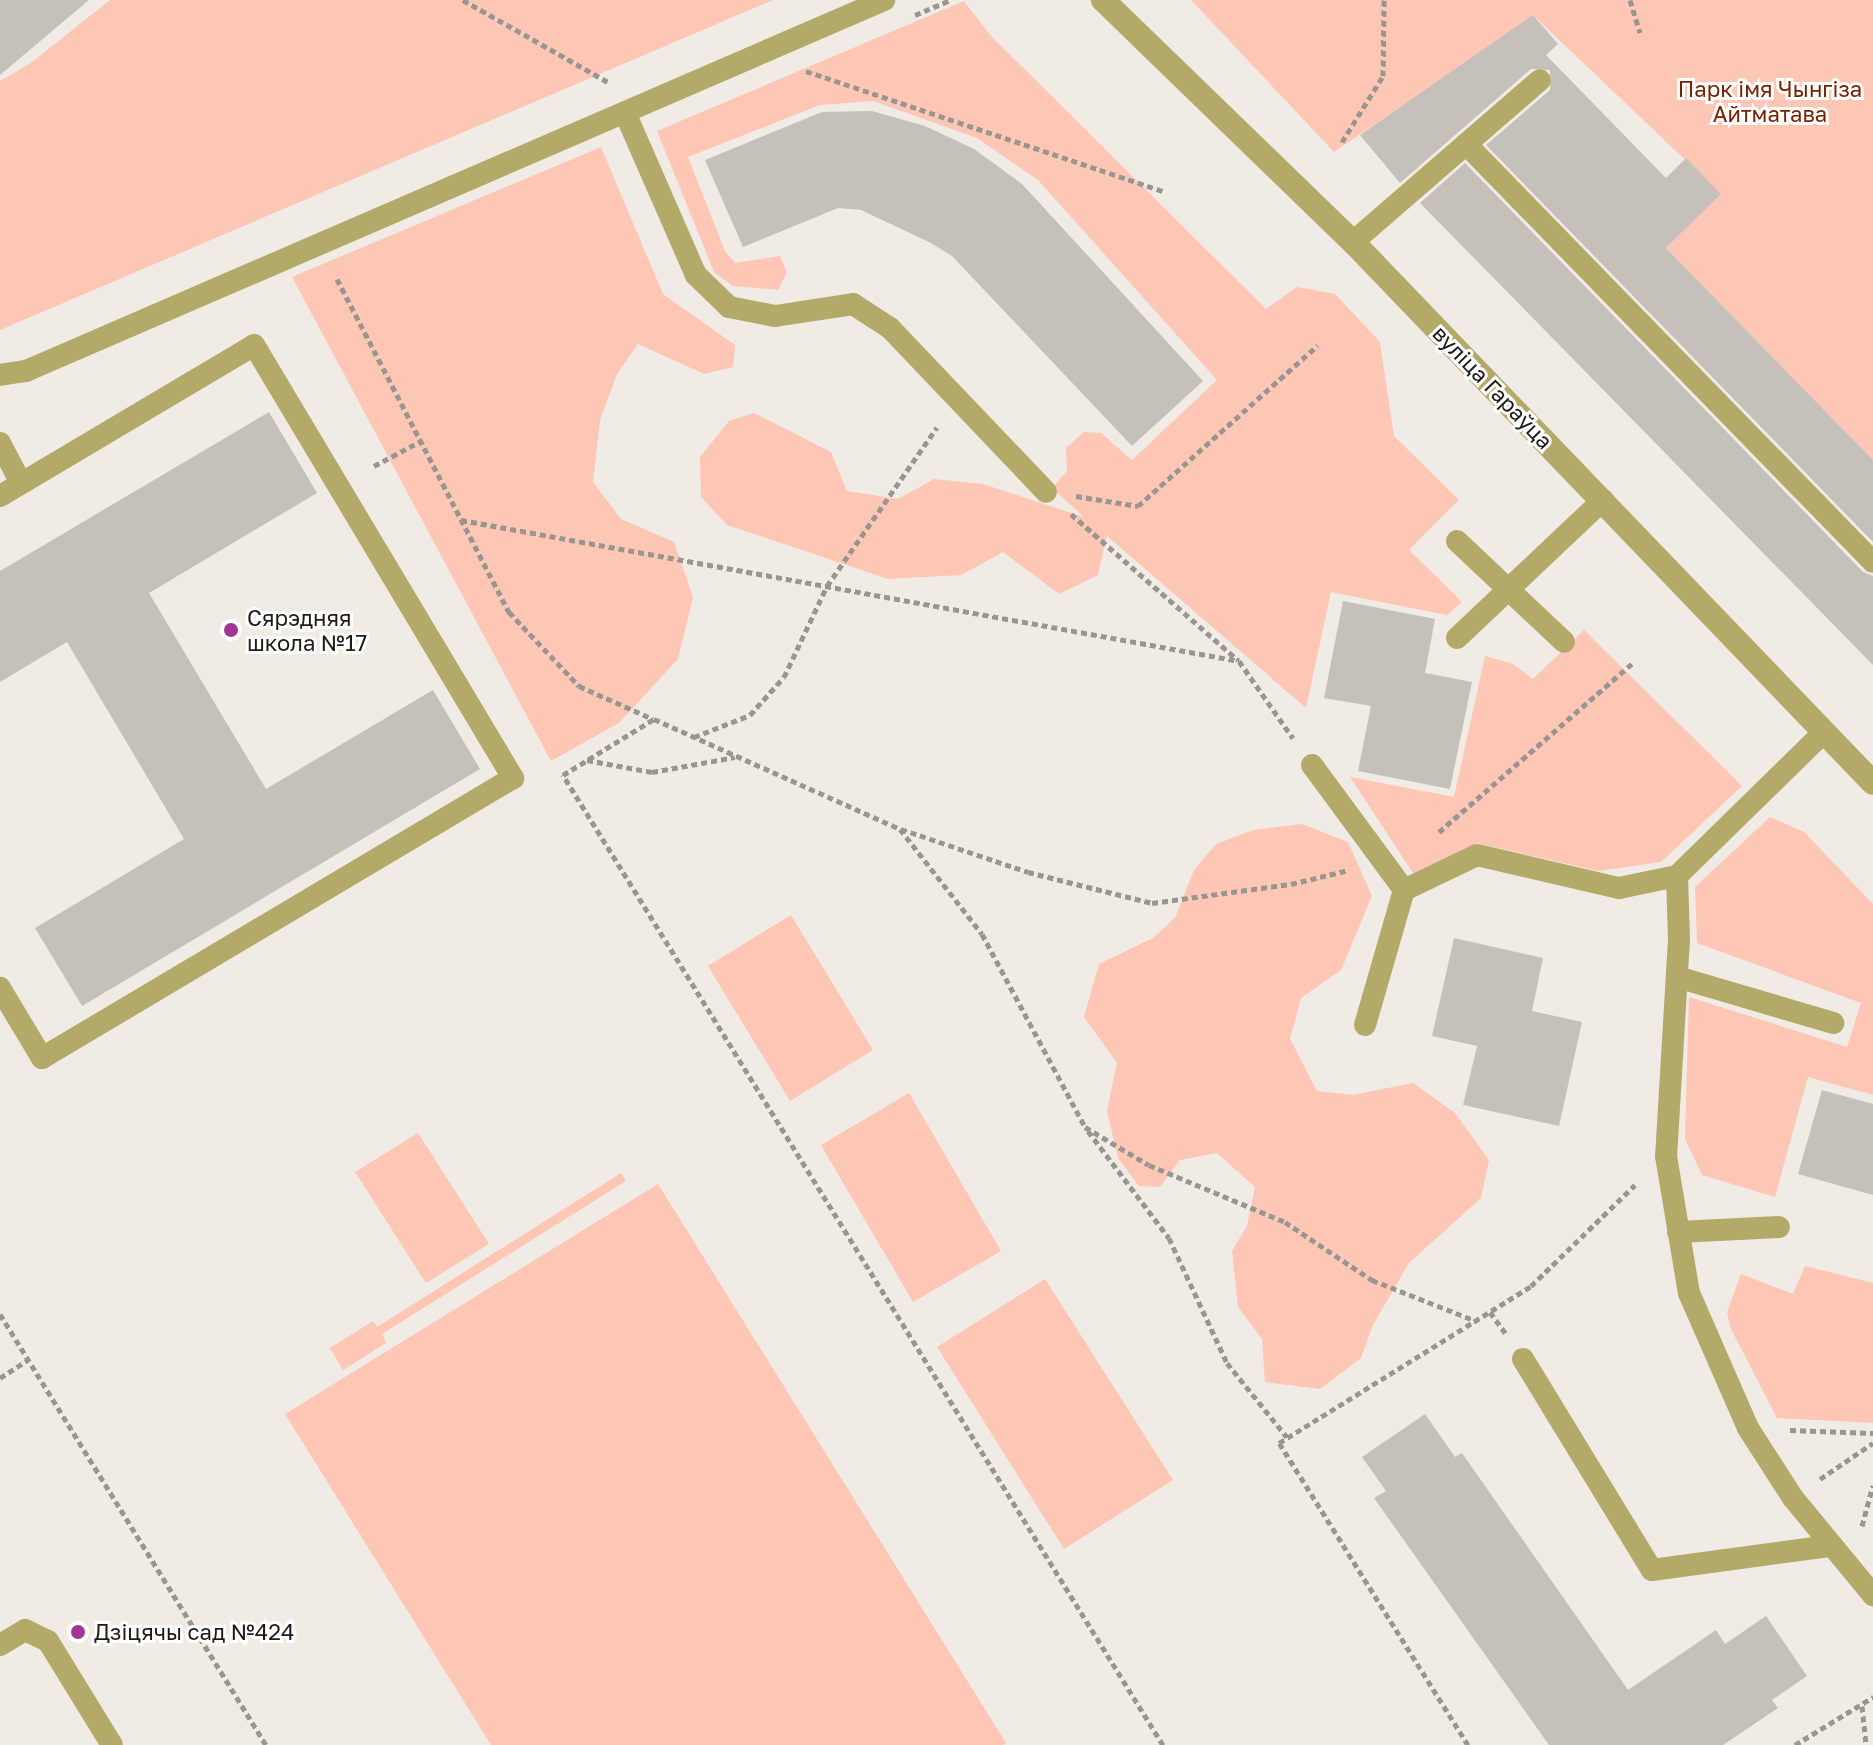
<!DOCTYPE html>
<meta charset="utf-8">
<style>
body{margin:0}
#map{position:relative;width:1873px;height:1745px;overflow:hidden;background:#f0ebe4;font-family:"Golos Text",sans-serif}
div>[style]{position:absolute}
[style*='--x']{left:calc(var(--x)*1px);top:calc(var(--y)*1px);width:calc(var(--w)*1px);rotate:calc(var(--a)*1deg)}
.green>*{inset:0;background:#fdc6b5}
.building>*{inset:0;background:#c6c0bb}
.path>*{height:5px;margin-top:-2.5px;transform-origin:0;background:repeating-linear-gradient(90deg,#999590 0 6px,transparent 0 10px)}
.lane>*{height:22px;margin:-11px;padding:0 11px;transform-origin:11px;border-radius:11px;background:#b3a969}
.street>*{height:24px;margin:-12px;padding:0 12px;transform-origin:12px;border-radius:12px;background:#b3a969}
.dots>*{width:22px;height:22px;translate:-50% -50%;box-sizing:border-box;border:4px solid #fff;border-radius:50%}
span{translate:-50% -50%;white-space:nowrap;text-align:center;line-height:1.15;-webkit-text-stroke:6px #fff;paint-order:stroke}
.park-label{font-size:22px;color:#782202}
.street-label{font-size:22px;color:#1d1b19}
.poi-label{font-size:22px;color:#1d1b19}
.left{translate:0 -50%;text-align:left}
</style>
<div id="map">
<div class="green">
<div style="clip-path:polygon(110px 0,773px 0,0 330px,0 81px,31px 63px)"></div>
<div style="clip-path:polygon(1191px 0,1873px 0,1873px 460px,1666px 248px,1721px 194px,1534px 16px,1334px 152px)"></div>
<div style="clip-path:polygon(964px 1px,991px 36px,1266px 309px,1297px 287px,1335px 294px,1380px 342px,1394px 436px,1459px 500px,1409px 550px,1462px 602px,1447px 615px,1331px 592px,1306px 708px,1107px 536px,1098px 575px,1059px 594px,1003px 552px,961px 575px,888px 579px,727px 525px,701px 497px,700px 457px,729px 421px,754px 413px,831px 452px,847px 491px,898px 499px,934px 479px,983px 484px,1084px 517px,1052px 488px,1067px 471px,1066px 448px,1084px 432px,1101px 433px,1132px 460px,1217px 380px,1038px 180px,977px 138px,873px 101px,820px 105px,688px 157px,725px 251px,735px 263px,780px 256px,787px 272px,778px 290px,733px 286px,714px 272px,657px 131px)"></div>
<div style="clip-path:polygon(601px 147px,663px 294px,735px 345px,733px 367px,704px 374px,638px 344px,617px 374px,600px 420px,593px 482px,621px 519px,674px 542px,693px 597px,678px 659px,619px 723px,551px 761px,292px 277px)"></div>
<div style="clip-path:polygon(1584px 630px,1742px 786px,1661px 862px,1598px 871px,1477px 843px,1413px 873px,1350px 777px,1454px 797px,1485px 656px,1513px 664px,1533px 679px)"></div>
<div style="clip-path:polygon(1770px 817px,1804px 832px,1873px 904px,1873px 1095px,1808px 1077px,1775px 1197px,1702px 1175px,1685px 1139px,1689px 997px,1847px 1047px,1861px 1003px,1697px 943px,1695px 887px)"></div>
<div style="clip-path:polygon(1302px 824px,1348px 842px,1372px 896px,1341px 970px,1301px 998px,1290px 1039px,1317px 1091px,1353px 1095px,1413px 1083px,1455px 1113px,1489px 1160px,1481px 1198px,1409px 1263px,1373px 1325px,1361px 1358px,1320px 1389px,1265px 1382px,1262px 1339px,1238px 1307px,1232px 1251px,1247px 1226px,1255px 1187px,1217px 1153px,1180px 1160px,1160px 1187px,1139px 1186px,1118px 1158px,1107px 1111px,1117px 1063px,1084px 1017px,1099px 964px,1153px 938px,1175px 918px,1194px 870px,1216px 844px,1253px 830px)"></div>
<div style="clip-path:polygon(791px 915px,873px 1050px,790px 1101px,708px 966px)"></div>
<div style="clip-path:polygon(909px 1093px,1001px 1251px,913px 1302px,821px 1145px)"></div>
<div style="clip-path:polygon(418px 1133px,489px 1244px,426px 1283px,355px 1172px)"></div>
<div style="clip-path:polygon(621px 1173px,626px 1181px,382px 1334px,386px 1343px,343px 1370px,330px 1348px,373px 1321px,377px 1327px)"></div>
<div style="clip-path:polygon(658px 1184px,1006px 1743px,1003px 1745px,491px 1745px,285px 1414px)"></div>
<div style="clip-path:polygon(1805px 1266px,1873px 1283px,1873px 1423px,1777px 1418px,1731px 1329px,1727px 1312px,1741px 1274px,1793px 1294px)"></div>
<div style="clip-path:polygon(1045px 1279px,1173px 1480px,1064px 1549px,937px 1347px)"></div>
</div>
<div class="building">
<div style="clip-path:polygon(0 0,89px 0,0 75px)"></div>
<div style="clip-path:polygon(1533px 15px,1558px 44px,1546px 55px,1666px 178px,1686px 158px,1721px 194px,1666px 248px,1873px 460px,1873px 542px,1486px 145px,1550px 90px,1550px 70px,1531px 69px,1400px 183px,1360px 135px)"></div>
<div style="clip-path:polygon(872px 111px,925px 126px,974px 149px,1022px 184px,1203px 381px,1132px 446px,952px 256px,931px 243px,861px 210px,838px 208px,743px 247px,705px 160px,822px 112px)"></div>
<div style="clip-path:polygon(1465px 163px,1863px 572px,1873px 576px,1873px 665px,1420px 203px)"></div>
<div style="clip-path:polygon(269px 412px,317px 493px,149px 593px,266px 789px,433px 690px,480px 769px,82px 1006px,35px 928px,184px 839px,67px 642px,0 682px,0 571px)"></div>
<div style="clip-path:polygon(1343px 601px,1435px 619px,1425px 673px,1472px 682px,1450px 789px,1358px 771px,1371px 706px,1324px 698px)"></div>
<div style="clip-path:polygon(1454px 938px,1543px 958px,1532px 1011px,1582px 1022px,1559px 1126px,1463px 1105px,1477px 1046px,1432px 1036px)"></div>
<div style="clip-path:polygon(1822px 1090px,1873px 1104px,1873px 1195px,1798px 1174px)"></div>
<div style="clip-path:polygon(1425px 1414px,1455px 1457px,1462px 1453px,1628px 1690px,1716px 1630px,1725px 1644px,1766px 1616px,1807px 1676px,1772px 1700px,1778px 1708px,1723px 1745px,1549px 1745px,1374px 1498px,1386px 1491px,1362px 1457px)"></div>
</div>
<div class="path">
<div style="--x:463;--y:0;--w:167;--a:29.5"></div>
<div style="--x:1630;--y:0;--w:34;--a:73"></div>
<div style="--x:915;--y:15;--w:38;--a:-23"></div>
<div style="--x:806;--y:71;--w:377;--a:18.6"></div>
<div style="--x:1342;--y:142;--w:78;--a:-58.2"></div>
<div style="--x:1383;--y:76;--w:76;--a:-89.2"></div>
<div style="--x:337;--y:279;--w:375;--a:62.7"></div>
<div style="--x:509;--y:612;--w:102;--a:46.6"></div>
<div style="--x:579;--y:686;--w:81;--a:24"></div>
<div style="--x:374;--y:466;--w:53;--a:-28"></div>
<div style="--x:1076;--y:496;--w:63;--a:9.2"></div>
<div style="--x:1138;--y:506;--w:241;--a:-41.8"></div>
<div style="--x:1071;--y:514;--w:222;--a:41.2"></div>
<div style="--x:461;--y:520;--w:791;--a:10.27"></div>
<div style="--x:1239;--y:661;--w:94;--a:55"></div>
<div style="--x:694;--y:737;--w:60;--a:-21.4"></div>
<div style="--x:750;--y:715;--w:51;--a:-48.2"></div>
<div style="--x:784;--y:677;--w:101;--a:-64.7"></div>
<div style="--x:827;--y:586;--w:193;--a:-55.3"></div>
<div style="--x:587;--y:760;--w:66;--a:10.5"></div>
<div style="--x:652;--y:772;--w:84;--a:-10.2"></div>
<div style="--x:901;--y:829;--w:134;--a:18.7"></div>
<div style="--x:1028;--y:872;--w:128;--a:14"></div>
<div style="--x:1152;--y:903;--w:140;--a:-7.8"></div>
<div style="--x:1291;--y:884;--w:60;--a:-13.6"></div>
<div style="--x:1439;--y:832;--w:259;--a:-41.1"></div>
<div style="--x:1088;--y:1131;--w:134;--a:52.9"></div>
<div style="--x:1169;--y:1238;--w:138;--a:65.1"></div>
<div style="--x:1227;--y:1363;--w:95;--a:51"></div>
<div style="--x:1490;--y:1312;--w:27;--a:54"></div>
<div style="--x:0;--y:1314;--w:506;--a:58.32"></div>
<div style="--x:0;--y:1378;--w:33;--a:-33"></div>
<div style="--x:1790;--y:1430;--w:83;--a:2.1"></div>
<div style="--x:1820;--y:1479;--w:64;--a:-34.2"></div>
<div style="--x:1862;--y:1526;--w:42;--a:-75"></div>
<div style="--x:1862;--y:1706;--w:39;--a:84"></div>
<div style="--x:1163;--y:1745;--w:1141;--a:-121.74"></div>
<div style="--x:563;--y:775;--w:107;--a:-31.6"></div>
<div style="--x:654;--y:719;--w:269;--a:24.1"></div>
<div style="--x:900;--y:829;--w:133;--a:52"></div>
<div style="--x:982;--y:934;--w:219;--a:61.9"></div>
<div style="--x:1085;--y:1127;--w:74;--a:30.7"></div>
<div style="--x:1149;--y:1165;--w:147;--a:22.7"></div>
<div style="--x:1285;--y:1222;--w:105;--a:33.7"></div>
<div style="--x:1372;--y:1280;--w:112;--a:21.5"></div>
<div style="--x:1468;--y:1745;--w:356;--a:-122"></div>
<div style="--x:1279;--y:1443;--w:297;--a:-31.9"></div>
<div style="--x:1531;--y:1286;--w:145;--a:-44.2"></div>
<div style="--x:1795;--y:1745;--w:92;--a:-31.6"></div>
</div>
<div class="lane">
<div style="--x:626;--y:115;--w:175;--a:66.4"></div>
<div style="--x:696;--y:275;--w:46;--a:44.1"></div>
<div style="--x:729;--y:307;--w:47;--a:11.1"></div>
<div style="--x:775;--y:316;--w:79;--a:-8.7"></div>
<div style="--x:853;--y:304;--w:44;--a:33"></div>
<div style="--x:890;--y:328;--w:226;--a:46.4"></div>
<div style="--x:1466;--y:144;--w:583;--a:45.76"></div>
<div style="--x:1353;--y:242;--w:247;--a:-40.9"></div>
<div style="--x:0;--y:375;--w:26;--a:-9"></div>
<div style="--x:26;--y:371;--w:935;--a:-23.38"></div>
<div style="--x:0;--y:443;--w:45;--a:62.3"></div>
<div style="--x:0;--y:496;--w:295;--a:-30.7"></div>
<div style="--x:254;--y:345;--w:505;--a:59.11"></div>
<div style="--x:513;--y:778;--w:548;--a:149.27"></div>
<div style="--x:42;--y:1058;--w:82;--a:-121"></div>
<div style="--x:1457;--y:541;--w:147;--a:43.3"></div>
<div style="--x:1457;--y:638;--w:201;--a:-43.4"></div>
<div style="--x:1312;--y:765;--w:155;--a:53.6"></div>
<div style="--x:1677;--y:876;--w:63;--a:88.2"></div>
<div style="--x:1679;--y:939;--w:217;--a:93.4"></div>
<div style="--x:1666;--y:1156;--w:139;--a:80.5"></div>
<div style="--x:1689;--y:1293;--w:147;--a:66.4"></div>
<div style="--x:1748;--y:1428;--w:83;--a:57.3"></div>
<div style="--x:1793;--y:1498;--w:126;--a:50.5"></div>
<div style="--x:1677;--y:977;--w:163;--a:16.4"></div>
<div style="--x:1365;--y:1025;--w:141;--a:-73.9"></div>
<div style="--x:1404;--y:890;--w:81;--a:-25.6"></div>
<div style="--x:1477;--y:855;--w:146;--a:13.1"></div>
<div style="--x:1619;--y:888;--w:59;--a:-11.7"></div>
<div style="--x:1677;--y:876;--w:202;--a:-44.4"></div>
<div style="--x:1678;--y:1232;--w:101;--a:-2.8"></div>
<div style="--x:1523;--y:1359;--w:247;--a:58.6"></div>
<div style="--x:1652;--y:1570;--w:179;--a:-7.7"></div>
<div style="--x:0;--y:1645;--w:29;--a:-31"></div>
<div style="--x:25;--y:1630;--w:25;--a:26"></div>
<div style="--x:48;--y:1641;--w:122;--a:58.4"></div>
</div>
<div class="street">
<div style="--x:1103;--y:0;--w:348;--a:44.1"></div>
<div style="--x:1353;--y:242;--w:750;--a:46.13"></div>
</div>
<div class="dots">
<div style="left:231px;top:630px;background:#a33592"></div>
<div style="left:78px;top:1632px;background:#a33592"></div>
</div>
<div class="park-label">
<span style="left:1770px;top:101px">Парк імя Чынгіза<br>Айтматава</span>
</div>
<div class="street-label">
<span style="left:1493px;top:387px;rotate:46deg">вуліца Гараўца</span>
</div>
<div class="poi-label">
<span class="left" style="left:247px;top:630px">Сярэдняя<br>школа №17</span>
<span class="left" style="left:94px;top:1632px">Дзіцячы сад №424</span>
</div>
</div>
